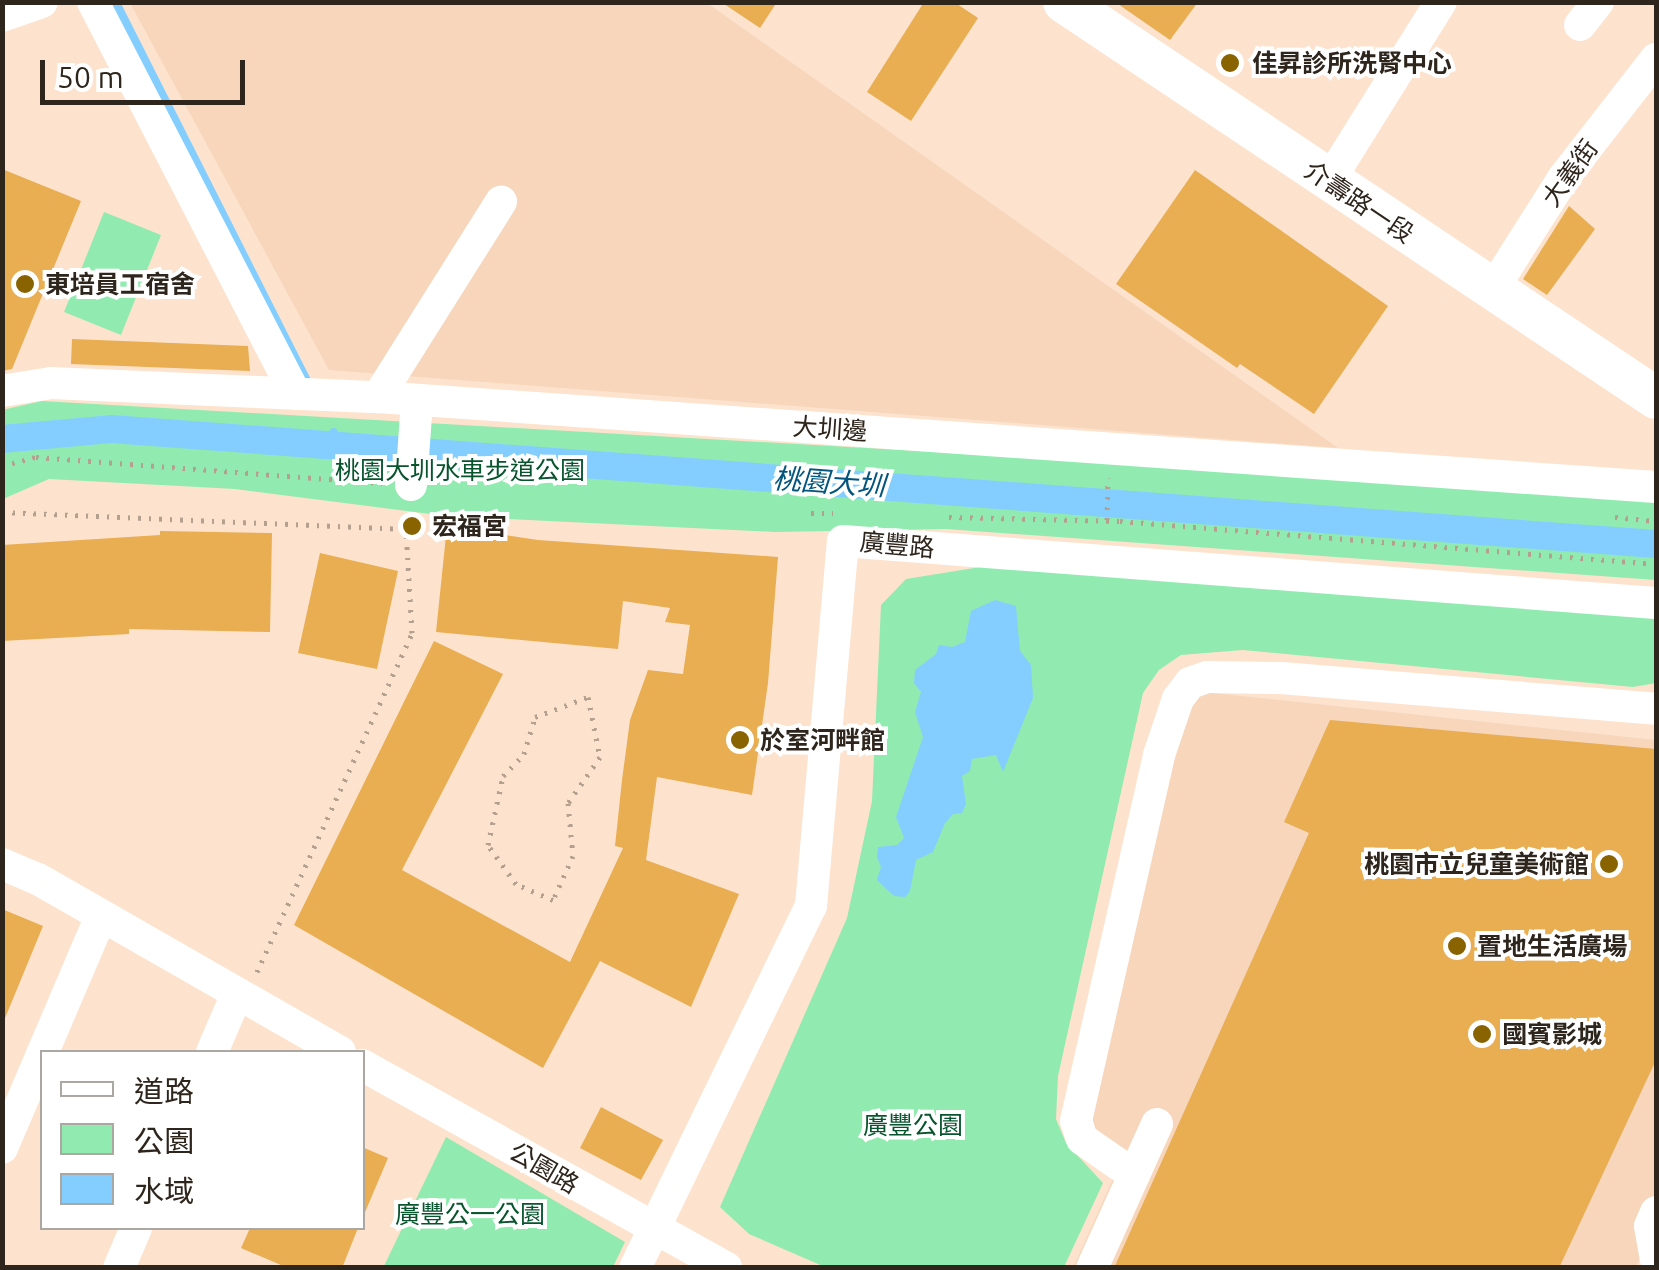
<!DOCTYPE html>
<meta charset="utf-8">
<style>
body{margin:0}
#map{position:relative;width:1659px;height:1270px;overflow:hidden;background:#fde3cd;font-family:Ubuntu,"Noto Sans TC",sans-serif}
div>[style]{position:absolute}
[style*='--x']{left:calc(var(--x)*1px);top:calc(var(--y)*1px);width:calc(var(--w)*1px);rotate:calc(var(--a)*1deg)}
.built>*{inset:0;background:#f7d6bc}
.green>*{inset:0;background:#91ebb0}
.water>*{inset:0;background:#83ceff}
.stream>*{height:9px;margin:-4.5px;padding:0 4.5px;transform-origin:4.5px;border-radius:4.5px;background:#83ceff}
.canal>*{height:28px;margin:-14px;padding:0 14px;transform-origin:14px;border-radius:14px;background:#83ceff}
.building>*{inset:0;background:#e9ad52}
.path>*{height:5px;margin-top:-2.5px;transform-origin:0;background:repeating-linear-gradient(90deg,#b4a08f 0 2.5px,transparent 0 10.5px)}
.minor>*{height:32px;margin:-16px;padding:0 16px;transform-origin:16px;border-radius:16px;background:#fff}
.major>*{height:42px;margin:-21px;padding:0 21px;transform-origin:21px;border-radius:21px;background:#fff}
.dots>*{width:28px;height:28px;translate:-50% -50%;box-sizing:border-box;border:5px solid #fff;border-radius:50%}
span{translate:-50% -50%;white-space:nowrap;text-align:center;line-height:1.15;-webkit-text-stroke:8px #fff;paint-order:stroke}
.poi-label{font-size:25px;color:#2e251c;font-weight:700}
.left{translate:0 -50%;text-align:left}
.right{translate:-100% -50%;text-align:right}
.street-label{font-size:25px;color:#2e251c}
.park-label{font-size:25px;color:#07542d}
.water-label{font-size:28px;color:#03557d;font-style:italic}
.frame{position:absolute;inset:0;border:5px solid #2e251c;pointer-events:none}
.legend{position:absolute;left:40px;top:1050px;width:325px;height:180px;box-sizing:border-box;background:#fff;border:2px solid #aba8a4;margin:0;padding:12px 18px;list-style:none;font-size:30px;color:#2e251c}
.legend li{display:flex;align-items:center;gap:20px;height:50px}
.legend b{width:50px;border:2px solid #aba8a4}
.scale{position:absolute;left:40px;top:60px;width:205px;height:45px;box-sizing:border-box;border:5px solid #2e251c;border-top:0;padding-left:12px;font-size:30px;line-height:35px;white-space:nowrap;color:#2e251c;-webkit-text-stroke:8px #fff;paint-order:stroke}
</style>
<div id="map">
<div class="built">
<div style="clip-path:polygon(130px 3px,707px 3px,1338px 448px,329px 370px)"></div>
<div style="clip-path:polygon(1194px 691px,1656px 740px,1656px 1222px,1636px 1267px,1073px 1268px,1121px 1161px,1080px 1130px,1170px 706px)"></div>
</div>
<div class="green">
<div style="clip-path:polygon(104px 212px,161px 235px,121px 335px,64px 312px)"></div>
<div style="clip-path:polygon(42px 401px,1656px 493px,1656px 580px,946px 529px,775px 532px,446px 516px,235px 489px,49px 479px,3px 499px,2px 410px)"></div>
<div style="clip-path:polygon(1005px 563px,1656px 614px,1656px 683px,1633px 687px,1243px 650px,1181px 655px,1159px 670px,1143px 693px,1058px 1076px,1056px 1119px,1066px 1143px,1103px 1183px,1064px 1267px,825px 1267px,749px 1234px,720px 1207px,847px 918px,872px 801px,881px 605px,906px 579px)"></div>
<div style="clip-path:polygon(446px 1137px,625px 1242px,613px 1267px,383px 1268px)"></div>
</div>
<div class="water">
<div style="clip-path:polygon(995px 600px,1016px 606px,1020px 651px,1031px 665px,1033px 698px,1003px 772px,996px 755px,972px 759px,970px 771px,962px 776px,966px 804px,962px 813px,953px 814px,945px 823px,933px 852px,916px 860px,910px 891px,905px 897px,894px 896px,877px 880px,881px 867px,877px 857px,878px 847px,897px 845px,904px 838px,896px 817px,923px 737px,915px 712px,921px 692px,914px 683px,915px 670px,936px 654px,939px 645px,952px 647px,965px 642px,971px 611px)"></div>
</div>
<div class="stream">
<div style="--x:115;--y:2;--w:428;--a:63.2"></div>
<div style="--x:333;--y:432;--w:16;--a:63"></div>
</div>
<div class="canal">
<div style="--x:2;--y:439;--w:109;--a:-5.2"></div>
<div style="--x:111;--y:429;--w:1549;--a:4.26"></div>
</div>
<div class="building">
<div style="clip-path:polygon(721px 2px,777px 2px,760px 28px)"></div>
<div style="clip-path:polygon(924px 2px,954px 2px,978px 18px,911px 121px,867px 92px)"></div>
<div style="clip-path:polygon(1115px 2px,1198px 2px,1170px 40px)"></div>
<div style="clip-path:polygon(2px 169px,81px 201px,12px 369px,2px 371px)"></div>
<div style="clip-path:polygon(1195px 170px,1388px 306px,1314px 414px,1240px 364px,1237px 368px,1116px 284px)"></div>
<div style="clip-path:polygon(1569px 206px,1595px 229px,1547px 295px,1523px 279px)"></div>
<div style="clip-path:polygon(72px 339px,248px 346px,250px 371px,71px 364px)"></div>
<div style="clip-path:polygon(447px 526px,538px 540px,778px 557px,768px 683px,752px 795px,657px 777px,646px 860px,739px 894px,691px 1007px,600px 961px,543px 1068px,294px 925px,434px 641px,503px 674px,402px 870px,570px 962px,623px 848px,615px 846px,622px 780px,630px 720px,648px 670px,683px 674px,690px 625px,665px 622px,670px 608px,623px 601px,618px 649px,436px 632px)"></div>
<div style="clip-path:polygon(160px 531px,272px 533px,270px 632px,129px 629px,129px 634px,2px 641px,2px 545px,160px 535px)"></div>
<div style="clip-path:polygon(320px 553px,398px 571px,377px 669px,298px 653px)"></div>
<div style="clip-path:polygon(1330px 720px,1656px 749px,1656px 1060px,1559px 1268px,1114px 1268px,1309px 833px,1284px 822px)"></div>
<div style="clip-path:polygon(2px 909px,43px 926px,3px 1023px,2px 1023px)"></div>
<div style="clip-path:polygon(601px 1107px,663px 1140px,641px 1180px,580px 1148px)"></div>
<div style="clip-path:polygon(362px 1147px,388px 1158px,363px 1217px,362px 1217px)"></div>
<div style="clip-path:polygon(250px 1228px,358px 1228px,342px 1268px,288px 1268px,241px 1248px)"></div>
</div>
<div class="path">
<div style="--x:2;--y:466;--w:35;--a:-15"></div>
<div style="--x:36;--y:457;--w:347;--a:4.3"></div>
<div style="--x:2;--y:512;--w:404;--a:2.4"></div>
<div style="--x:406;--y:529;--w:17;--a:-83"></div>
<div style="--x:811;--y:513;--w:22;--a:0"></div>
<div style="--x:949;--y:517;--w:171;--a:1.3"></div>
<div style="--x:1120;--y:521;--w:538;--a:4.59"></div>
<div style="--x:1615;--y:517;--w:41;--a:5.6"></div>
<div style="--x:1107;--y:520;--w:42;--a:-88.6"></div>
<div style="--x:588;--y:697;--w:61;--a:78.7"></div>
<div style="--x:600;--y:757;--w:56;--a:124.8"></div>
<div style="--x:568;--y:803;--w:53;--a:84.6"></div>
<div style="--x:573;--y:856;--w:48;--a:114.4"></div>
<div style="--x:553;--y:900;--w:40;--a:-156.6"></div>
<div style="--x:516;--y:884;--w:48;--a:-125.7"></div>
<div style="--x:488;--y:845;--w:71;--a:-77.7"></div>
<div style="--x:503;--y:776;--w:30;--a:-46"></div>
<div style="--x:524;--y:754;--w:39;--a:-73"></div>
<div style="--x:535;--y:717;--w:57;--a:-20.7"></div>
<div style="--x:257;--y:972;--w:373;--a:-65.4"></div>
<div style="--x:412;--y:633;--w:104;--a:-93.3"></div>
</div>
<div class="minor">
<div style="--x:93;--y:2;--w:441;--a:62.7"></div>
<div style="--x:2;--y:16;--w:42;--a:-19.3"></div>
<div style="--x:1580;--y:25;--w:29;--a:-52"></div>
<div style="--x:1329;--y:181;--w:211;--a:-58"></div>
<div style="--x:1491;--y:292;--w:136;--a:-57.6"></div>
<div style="--x:1564;--y:177;--w:150;--a:-52.1"></div>
<div style="--x:2;--y:391;--w:50;--a:-9.3"></div>
<div style="--x:51;--y:383;--w:327;--a:2.5"></div>
<div style="--x:378;--y:397;--w:1281;--a:4.03"></div>
<div style="--x:378;--y:397;--w:231;--a:-57.8"></div>
<div style="--x:411;--y:485;--w:84;--a:-85.9"></div>
<div style="--x:2;--y:864;--w:39;--a:23"></div>
<div style="--x:38;--y:879;--w:348;--a:29.8"></div>
<div style="--x:43;--y:1052;--w:148;--a:-66.9"></div>
<div style="--x:212;--y:1052;--w:63;--a:-66.7"></div>
<div style="--x:362;--y:1065;--w:417;--a:29.1"></div>
<div style="--x:2;--y:1148;--w:102;--a:-66.9"></div>
<div style="--x:1134;--y:1175;--w:63;--a:-145.3"></div>
<div style="--x:1082;--y:1139;--w:19;--a:-108"></div>
<div style="--x:1076;--y:1121;--w:375;--a:-77.2"></div>
<div style="--x:1159;--y:755;--w:59;--a:-71.3"></div>
<div style="--x:1178;--y:699;--w:20;--a:-53"></div>
<div style="--x:1190;--y:683;--w:18;--a:-19"></div>
<div style="--x:1207;--y:677;--w:74;--a:0.8"></div>
<div style="--x:1281;--y:678;--w:376;--a:4.7"></div>
<div style="--x:1656;--y:1212;--w:15;--a:113"></div>
<div style="--x:1650;--y:1226;--w:34;--a:80"></div>
<div style="--x:119;--y:1268;--w:43;--a:-67"></div>
<div style="--x:635;--y:1268;--w:403;--a:-64.1"></div>
<div style="--x:811;--y:906;--w:366;--a:-85"></div>
<div style="--x:843;--y:541;--w:815;--a:4.36"></div>
<div style="--x:1092;--y:1268;--w:158;--a:-65.7"></div>
</div>
<div class="major">
<div style="--x:1064;--y:2;--w:712;--a:33.78"></div>
</div>
<div class="dots">
<div style="left:1230px;top:63px;background:#896300"></div>
<div style="left:25px;top:284px;background:#896300"></div>
<div style="left:412px;top:526px;background:#896300"></div>
<div style="left:740px;top:740px;background:#896300"></div>
<div style="left:1609px;top:864px;background:#896300"></div>
<div style="left:1457px;top:946px;background:#896300"></div>
<div style="left:1482px;top:1034px;background:#896300"></div>
</div>
<div class="poi-label">
<span class="left" style="left:1252px;top:63px">佳昇診所洗腎中心</span>
<span class="left" style="left:45px;top:284px">東培員工宿舍</span>
<span class="left" style="left:432px;top:526px">宏福宮</span>
<span class="left" style="left:760px;top:740px">於室河畔館</span>
<span class="right" style="left:1589px;top:864px">桃園市立兒童美術館</span>
<span class="left" style="left:1477px;top:946px">置地生活廣場</span>
<span class="left" style="left:1502px;top:1034px">國賓影城</span>
</div>
<div class="street-label">
<span style="left:1570px;top:173px;rotate:-54deg">大義街</span>
<span style="left:1359px;top:202px;rotate:34deg">介壽路一段</span>
<span style="left:830px;top:429px;rotate:4deg">大圳邊</span>
<span style="left:897px;top:545px;rotate:5deg">廣豐路</span>
<span style="left:544px;top:1168px;rotate:30deg">公園路</span>
</div>
<div class="park-label">
<span style="left:460px;top:470px">桃園大圳水車步道公園</span>
<span style="left:913px;top:1125px">廣豐公園</span>
<span style="left:470px;top:1214px">廣豐公一公園</span>
</div>
<div class="water-label">
<span style="left:829px;top:482px;rotate:4deg">桃園大圳</span>
</div>
<div class="frame"></div>
<ul class="legend">
<li><b style="height:12px;background:#fff"></b>道路</li>
<li><b style="height:28px;background:#91ebb0"></b>公園</li>
<li><b style="height:28px;background:#83ceff"></b>水域</li>
</ul>
<div class="scale">50 m</div>
</div>
